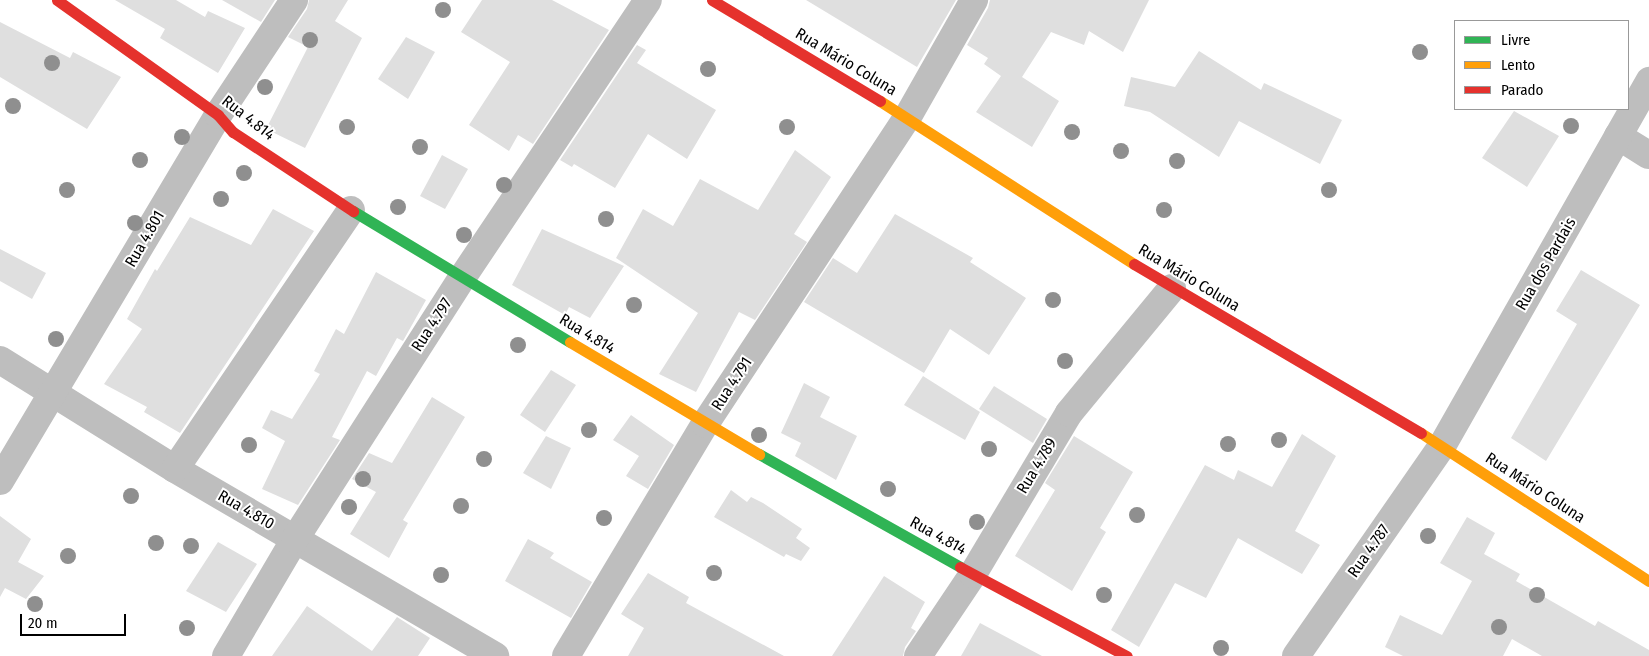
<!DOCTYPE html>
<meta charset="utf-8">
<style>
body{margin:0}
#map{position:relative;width:1649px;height:656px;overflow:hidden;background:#fff;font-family:"Fira Sans Condensed",sans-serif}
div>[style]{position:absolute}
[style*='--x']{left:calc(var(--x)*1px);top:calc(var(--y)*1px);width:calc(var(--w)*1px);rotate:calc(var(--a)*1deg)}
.building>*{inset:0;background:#dfdfdf}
.street>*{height:28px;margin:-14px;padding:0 14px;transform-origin:14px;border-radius:14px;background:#bebebe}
.fast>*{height:11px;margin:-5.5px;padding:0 5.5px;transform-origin:5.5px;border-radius:5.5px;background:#30b455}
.slow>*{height:11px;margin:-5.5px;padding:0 5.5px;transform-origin:5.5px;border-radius:5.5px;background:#ff9f0a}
.jam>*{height:11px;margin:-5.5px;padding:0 5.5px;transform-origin:5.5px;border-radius:5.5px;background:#e5322d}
.trees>*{width:16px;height:16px;margin:-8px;border-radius:50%;background:#8f8f8f}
span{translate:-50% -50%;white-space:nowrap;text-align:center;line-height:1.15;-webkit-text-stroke:4px #fff;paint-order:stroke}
.street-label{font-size:16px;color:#000}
.legend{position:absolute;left:1454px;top:20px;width:175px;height:90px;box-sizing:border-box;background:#fff;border:1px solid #999;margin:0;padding:6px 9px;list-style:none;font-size:15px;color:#000}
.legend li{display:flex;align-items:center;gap:10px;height:25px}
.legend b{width:25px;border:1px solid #999}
.scale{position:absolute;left:20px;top:614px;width:106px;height:22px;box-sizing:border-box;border:2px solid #000;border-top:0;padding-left:6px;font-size:15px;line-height:18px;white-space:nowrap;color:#000;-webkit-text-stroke:4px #fff;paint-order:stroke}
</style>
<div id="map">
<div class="building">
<div style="clip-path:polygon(115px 0,176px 0,205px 17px,208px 11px,245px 28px,218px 73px,160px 38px,165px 29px)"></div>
<div style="clip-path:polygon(222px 0,275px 0,261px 22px)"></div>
<div style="clip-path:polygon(309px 0,348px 0,335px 21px,362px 38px,305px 148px,266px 129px,308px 47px,288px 37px,307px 9px)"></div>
<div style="clip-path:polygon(482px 0,552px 0,609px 30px,533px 144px,518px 135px,509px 151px,469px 125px,510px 62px,461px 32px)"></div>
<div style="clip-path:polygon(806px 0,956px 0,917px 67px)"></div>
<div style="clip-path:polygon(990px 0,1149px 0,1123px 52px,1089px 31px,1084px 45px,1051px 32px,1022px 77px,1059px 101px,1032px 147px,976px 112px,1001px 76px,984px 64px,988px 58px,967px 45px,988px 8px)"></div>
<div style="clip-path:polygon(0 22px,70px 58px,73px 52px,121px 77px,87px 129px,0 77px)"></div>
<div style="clip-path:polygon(406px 37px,435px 52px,408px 99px,378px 79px)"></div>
<div style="clip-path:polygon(637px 45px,646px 50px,637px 63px,716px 110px,687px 159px,648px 134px,615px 188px,574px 164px,572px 167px,560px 160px)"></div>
<div style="clip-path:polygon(1199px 51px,1261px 90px,1264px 83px,1342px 120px,1320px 164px,1239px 121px,1219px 157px,1150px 112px,1124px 106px,1131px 77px,1175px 87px)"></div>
<div style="clip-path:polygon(1514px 111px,1559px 136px,1527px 187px,1482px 158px)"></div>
<div style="clip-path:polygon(795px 150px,831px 177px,794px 234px,807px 242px,755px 320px,739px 312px,696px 392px,659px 374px,698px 313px,616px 258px,643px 209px,673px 226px,700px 179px,758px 210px)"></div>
<div style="clip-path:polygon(442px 155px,468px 169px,445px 209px,420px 196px)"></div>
<div style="clip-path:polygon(273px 209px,314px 231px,180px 433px,144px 412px,147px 407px,104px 384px,142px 329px,127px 319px,155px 269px,157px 271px,190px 217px,251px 245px)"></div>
<div style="clip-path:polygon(895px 214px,973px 258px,970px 262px,1026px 298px,989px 355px,950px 329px,924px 373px,804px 302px,833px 258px,857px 273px)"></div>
<div style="clip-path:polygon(542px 229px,624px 266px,590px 318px,569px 307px,565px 315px,512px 285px)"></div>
<div style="clip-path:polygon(0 249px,46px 273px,32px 299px,0 281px)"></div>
<div style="clip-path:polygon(1581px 270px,1640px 305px,1546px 461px,1511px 438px,1577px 324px,1556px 311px)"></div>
<div style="clip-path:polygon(376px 272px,426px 300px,403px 341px,397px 338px,376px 376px,367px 371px,332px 437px,340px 440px,298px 505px,262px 489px,285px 441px,262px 428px,271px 410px,292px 419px,320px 374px,314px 371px,336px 329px,344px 334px)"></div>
<div style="clip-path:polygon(551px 370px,576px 385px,545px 432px,520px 415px)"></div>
<div style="clip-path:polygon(923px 376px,980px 412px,965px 440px,904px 405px)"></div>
<div style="clip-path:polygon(804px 383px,830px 397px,820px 417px,857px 436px,836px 480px,795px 456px,801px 443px,781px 433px)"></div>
<div style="clip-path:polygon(994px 386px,1047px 419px,1033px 443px,979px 409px)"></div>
<div style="clip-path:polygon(432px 397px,465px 417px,403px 520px,408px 523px,389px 558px,350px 534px,376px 492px,352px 479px,369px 453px,392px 463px)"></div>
<div style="clip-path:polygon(631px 415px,674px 445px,648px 489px,626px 476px,639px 456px,613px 440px)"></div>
<div style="clip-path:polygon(1302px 434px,1336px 456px,1295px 531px,1320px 545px,1302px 574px,1238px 538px,1206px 598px,1175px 583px,1139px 647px,1111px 630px,1205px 465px,1234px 480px,1238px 470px,1272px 487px)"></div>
<div style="clip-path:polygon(546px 436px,571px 448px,551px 489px,523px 473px)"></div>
<div style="clip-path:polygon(1074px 436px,1133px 472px,1100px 528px,1106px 532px,1072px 591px,1015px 556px,1055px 490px,1045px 483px)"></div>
<div style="clip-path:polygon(731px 490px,747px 502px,751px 497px,763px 503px,802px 529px,796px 538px,810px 548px,801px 561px,786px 554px,784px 557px,714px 517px)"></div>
<div style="clip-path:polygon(0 516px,31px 539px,18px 562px,44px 576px,26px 599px,5px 588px,0 597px)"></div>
<div style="clip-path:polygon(1467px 517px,1495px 533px,1484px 554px,1520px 574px,1516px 581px,1595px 626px,1598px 621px,1649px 650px,1649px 656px,1542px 656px,1512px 639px,1503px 656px,1403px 656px,1385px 647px,1400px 615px,1442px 635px,1472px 581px,1440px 563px)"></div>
<div style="clip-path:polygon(528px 539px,554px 553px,550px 558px,592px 582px,571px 618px,505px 581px)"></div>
<div style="clip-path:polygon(218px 542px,257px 564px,226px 612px,186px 591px)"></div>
<div style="clip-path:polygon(648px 573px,689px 597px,686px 603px,784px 656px,628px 656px,644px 628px,621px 614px)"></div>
<div style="clip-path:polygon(884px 576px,925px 602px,911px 628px,916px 631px,905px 647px,903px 656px,832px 656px)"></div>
<div style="clip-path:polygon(307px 606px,372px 651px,397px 617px,430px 638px,418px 656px,272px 656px)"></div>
<div style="clip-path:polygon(980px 623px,1042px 656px,961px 656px)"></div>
</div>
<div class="street">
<div style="--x:1618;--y:136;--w:36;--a:32"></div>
<div style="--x:0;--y:360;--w:206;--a:31.9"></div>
<div style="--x:175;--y:469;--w:371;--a:30.3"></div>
<div style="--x:175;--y:469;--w:313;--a:-55.8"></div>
<div style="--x:0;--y:481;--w:426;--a:-59.2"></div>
<div style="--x:218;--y:115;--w:138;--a:-56.5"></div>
<div style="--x:226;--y:656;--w:136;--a:-59.5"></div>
<div style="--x:295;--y:539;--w:310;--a:-57.4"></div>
<div style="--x:462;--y:278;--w:334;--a:-56.2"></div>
<div style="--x:566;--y:656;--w:270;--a:-59.1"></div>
<div style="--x:705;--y:424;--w:367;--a:-56.6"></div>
<div style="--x:907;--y:118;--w:136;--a:-60.4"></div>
<div style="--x:918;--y:656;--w:99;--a:-56.1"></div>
<div style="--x:973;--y:574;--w:187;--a:-59.2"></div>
<div style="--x:1069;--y:413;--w:162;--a:-50.5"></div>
<div style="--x:1296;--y:656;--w:256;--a:-55.2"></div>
<div style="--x:1442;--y:446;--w:420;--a:-60.4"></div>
</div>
<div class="fast">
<div style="--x:353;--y:211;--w:253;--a:31.1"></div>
<div style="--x:759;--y:454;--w:231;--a:29.3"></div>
</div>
<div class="slow">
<div style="--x:880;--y:101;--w:302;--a:32.7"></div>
<div style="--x:570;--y:342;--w:220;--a:30.7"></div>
<div style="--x:1421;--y:433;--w:272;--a:33"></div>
</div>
<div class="jam">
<div style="--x:57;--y:0;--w:198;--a:35.5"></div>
<div style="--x:218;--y:115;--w:23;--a:49"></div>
<div style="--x:233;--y:132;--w:144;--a:33.4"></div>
<div style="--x:712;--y:0;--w:196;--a:31"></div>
<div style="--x:1134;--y:264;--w:333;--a:30.5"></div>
<div style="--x:960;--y:567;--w:189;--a:28.1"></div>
</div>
<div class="trees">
<div style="left:443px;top:10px"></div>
<div style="left:310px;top:40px"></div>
<div style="left:1420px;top:52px"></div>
<div style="left:52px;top:63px"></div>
<div style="left:708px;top:69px"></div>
<div style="left:265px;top:87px"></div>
<div style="left:13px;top:106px"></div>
<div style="left:1571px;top:126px"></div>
<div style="left:347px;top:127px"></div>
<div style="left:787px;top:127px"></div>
<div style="left:1072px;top:132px"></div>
<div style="left:182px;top:137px"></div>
<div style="left:420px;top:147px"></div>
<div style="left:1121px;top:151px"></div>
<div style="left:140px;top:160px"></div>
<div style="left:1177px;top:161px"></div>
<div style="left:244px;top:173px"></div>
<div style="left:504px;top:185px"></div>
<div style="left:67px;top:190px"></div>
<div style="left:1329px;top:190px"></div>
<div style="left:221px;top:199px"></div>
<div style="left:398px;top:207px"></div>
<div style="left:1164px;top:210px"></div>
<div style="left:606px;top:219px"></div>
<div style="left:135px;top:223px"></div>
<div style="left:464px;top:235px"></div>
<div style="left:1053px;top:300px"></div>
<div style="left:634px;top:305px"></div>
<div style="left:56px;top:339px"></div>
<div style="left:518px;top:345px"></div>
<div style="left:1065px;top:361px"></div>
<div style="left:589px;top:430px"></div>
<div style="left:759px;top:435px"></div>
<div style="left:1279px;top:440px"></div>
<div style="left:1228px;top:444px"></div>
<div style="left:249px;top:445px"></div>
<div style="left:989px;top:449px"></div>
<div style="left:484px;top:459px"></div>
<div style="left:363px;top:479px"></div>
<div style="left:888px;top:489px"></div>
<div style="left:131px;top:496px"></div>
<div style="left:461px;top:506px"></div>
<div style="left:349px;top:507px"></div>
<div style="left:1137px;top:515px"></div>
<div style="left:604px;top:518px"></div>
<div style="left:977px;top:522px"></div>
<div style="left:1428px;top:536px"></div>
<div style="left:156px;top:543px"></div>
<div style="left:191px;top:546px"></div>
<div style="left:68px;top:556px"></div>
<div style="left:714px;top:573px"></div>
<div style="left:441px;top:575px"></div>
<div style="left:1104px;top:595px"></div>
<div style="left:1537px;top:595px"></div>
<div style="left:35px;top:604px"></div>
<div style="left:1499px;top:627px"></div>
<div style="left:187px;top:628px"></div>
<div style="left:1221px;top:648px"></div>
</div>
<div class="street-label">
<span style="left:846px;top:62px;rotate:31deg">Rua Mário Coluna</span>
<span style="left:248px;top:118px;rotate:38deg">Rua 4.814</span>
<span style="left:145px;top:239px;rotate:-60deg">Rua 4.801</span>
<span style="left:1546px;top:264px;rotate:-60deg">Rua dos Pardais</span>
<span style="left:1189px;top:278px;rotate:31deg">Rua Mário Coluna</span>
<span style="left:432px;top:325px;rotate:-57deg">Rua 4.797</span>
<span style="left:587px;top:334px;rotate:31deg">Rua 4.814</span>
<span style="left:732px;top:384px;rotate:-57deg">Rua 4.791</span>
<span style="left:1037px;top:466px;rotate:-59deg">Rua 4.789</span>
<span style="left:1535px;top:488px;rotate:33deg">Rua Mário Coluna</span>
<span style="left:246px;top:510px;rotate:30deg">Rua 4.810</span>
<span style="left:938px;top:536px;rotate:29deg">Rua 4.814</span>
<span style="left:1369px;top:551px;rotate:-55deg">Rua 4.787</span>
</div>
<ul class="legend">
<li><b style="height:6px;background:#30b455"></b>Livre</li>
<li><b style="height:6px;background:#ff9f0a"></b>Lento</li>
<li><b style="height:6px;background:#e5322d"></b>Parado</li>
</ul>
<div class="scale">20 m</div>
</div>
